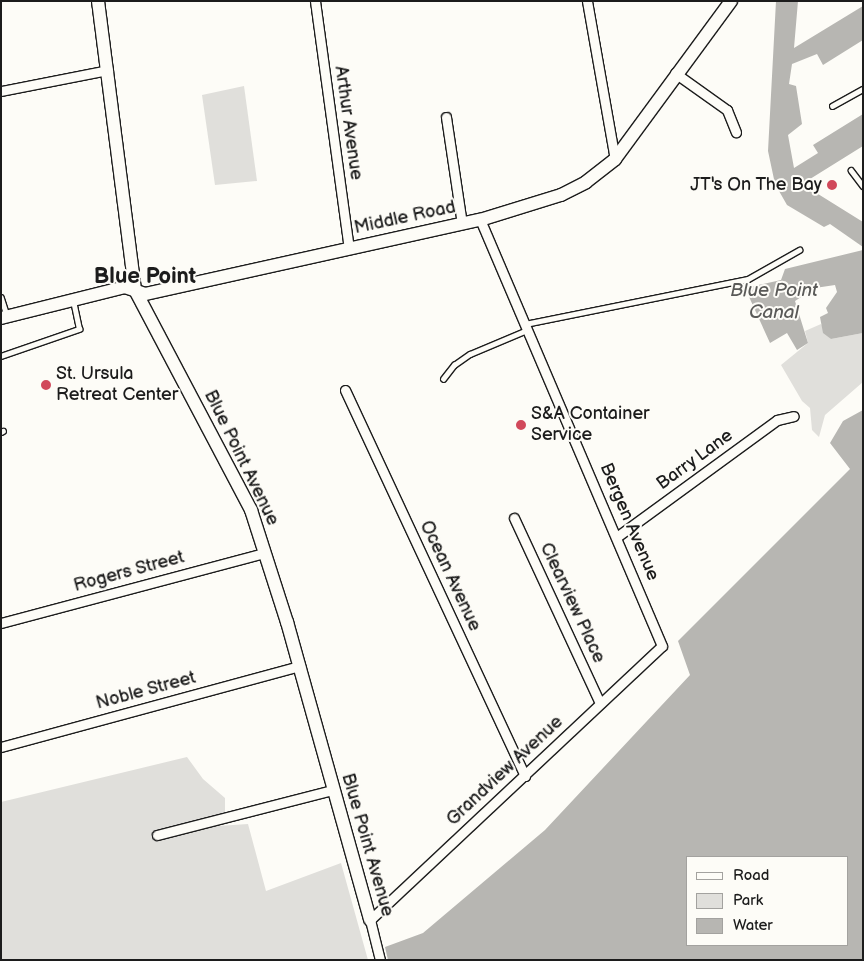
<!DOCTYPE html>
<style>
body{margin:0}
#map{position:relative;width:864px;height:961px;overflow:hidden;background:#fdfcf7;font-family:"Balsamiq Sans",sans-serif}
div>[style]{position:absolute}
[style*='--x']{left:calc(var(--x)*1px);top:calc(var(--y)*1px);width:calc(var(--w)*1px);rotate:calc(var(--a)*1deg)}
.green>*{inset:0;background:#e0dfdb}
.water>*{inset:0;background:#b7b6b2}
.roads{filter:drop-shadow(1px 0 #1c1c1c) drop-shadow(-1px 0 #1c1c1c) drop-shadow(0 1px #1c1c1c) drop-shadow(0 -1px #1c1c1c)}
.lane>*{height:4.5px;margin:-2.25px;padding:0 2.25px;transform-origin:2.25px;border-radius:2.25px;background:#fdfcf7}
.street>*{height:9px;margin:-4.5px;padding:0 4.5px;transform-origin:4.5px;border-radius:4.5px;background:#fdfcf7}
.secondary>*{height:12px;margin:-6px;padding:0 6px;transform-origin:6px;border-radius:6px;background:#fdfcf7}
.dots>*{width:14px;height:14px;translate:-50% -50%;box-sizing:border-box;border:2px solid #fdfcf7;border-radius:50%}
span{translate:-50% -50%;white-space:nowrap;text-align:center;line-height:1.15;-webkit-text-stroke:4px #fdfcf7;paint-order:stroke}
.street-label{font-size:18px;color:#1c1c1c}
.poi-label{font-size:18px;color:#1c1c1c}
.right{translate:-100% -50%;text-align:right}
.left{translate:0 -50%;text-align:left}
.water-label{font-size:19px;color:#5a5a58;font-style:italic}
.district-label{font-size:22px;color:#1c1c1c;font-weight:700}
.frame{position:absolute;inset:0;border:2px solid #1c1c1c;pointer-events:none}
.legend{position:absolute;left:686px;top:856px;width:162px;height:90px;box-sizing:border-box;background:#fdfcf7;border:1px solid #a3a29f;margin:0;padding:6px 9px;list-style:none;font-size:15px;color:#1c1c1c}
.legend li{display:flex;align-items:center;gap:10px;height:25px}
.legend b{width:25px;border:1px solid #a3a29f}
</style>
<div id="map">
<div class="green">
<div style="clip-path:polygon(244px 86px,257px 181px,215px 185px,202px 95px)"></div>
<div style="clip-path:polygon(821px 324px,831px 339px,863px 333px,863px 382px,825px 415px,819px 437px,812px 430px,810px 408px,802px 401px,781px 365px,808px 343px,805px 331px)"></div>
<div style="clip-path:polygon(187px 757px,203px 779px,225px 798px,225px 812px,215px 815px,218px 826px,248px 824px,266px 891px,341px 863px,368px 960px,1px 960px,1px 802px)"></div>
</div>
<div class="water">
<div style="clip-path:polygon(776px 1px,798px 1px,794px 48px,863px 6px,863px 40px,823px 65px,817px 54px,792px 64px,789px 84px,796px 86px,802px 124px,788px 135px,794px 168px,818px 153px,813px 145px,863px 114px,863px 146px,802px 184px,863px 222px,863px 247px,830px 224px,824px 227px,787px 205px,775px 184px,768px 151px)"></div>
<div style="clip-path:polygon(863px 250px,863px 333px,831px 339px,823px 333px,820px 317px,828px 313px,826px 308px,837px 292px,835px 285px,815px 288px,795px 301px,808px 343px,797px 350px,787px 333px,770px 343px,745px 288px,781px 280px,785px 269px)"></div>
<div style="clip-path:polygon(evenodd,863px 410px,863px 960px,388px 960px,385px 947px,423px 933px,545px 830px,690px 675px,678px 641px,850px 469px,830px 443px,843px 421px,863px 410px,688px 857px,848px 857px,848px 945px,688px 945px,688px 857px)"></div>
</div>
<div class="roads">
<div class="lane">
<div style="--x:832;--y:106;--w:35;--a:-29"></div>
<div style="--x:851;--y:170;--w:20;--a:53"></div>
<div style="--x:1;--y:297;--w:20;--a:72"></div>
<div style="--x:525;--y:324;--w:227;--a:-11.4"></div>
<div style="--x:748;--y:279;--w:59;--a:-29.6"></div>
<div style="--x:1;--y:356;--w:83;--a:-19.1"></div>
<div style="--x:79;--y:329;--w:29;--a:-102"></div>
<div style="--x:443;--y:379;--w:18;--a:-52"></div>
<div style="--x:454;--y:365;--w:19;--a:-35"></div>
<div style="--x:470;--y:354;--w:62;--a:-22.8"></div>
<div style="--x:1;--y:432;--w:2;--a:-27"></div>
</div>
<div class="street">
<div style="--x:315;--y:1;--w:250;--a:82.2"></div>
<div style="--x:587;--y:1;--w:160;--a:80"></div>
<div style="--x:675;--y:73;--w:64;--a:35.4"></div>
<div style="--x:727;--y:110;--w:24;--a:68"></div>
<div style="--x:1;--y:91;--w:109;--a:-11.1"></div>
<div style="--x:446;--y:117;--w:108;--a:81.5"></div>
<div style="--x:345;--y:390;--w:426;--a:65"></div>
<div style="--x:514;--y:518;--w:204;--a:65.1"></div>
<div style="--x:618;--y:536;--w:197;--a:-36.1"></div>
<div style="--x:777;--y:420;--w:17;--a:-13"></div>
<div style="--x:1;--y:623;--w:273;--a:-14.9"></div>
<div style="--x:1;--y:747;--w:310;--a:-15.2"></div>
<div style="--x:157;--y:835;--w:181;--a:-14.4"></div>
<div style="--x:380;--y:960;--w:41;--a:-104"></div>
<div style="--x:370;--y:920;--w:400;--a:-43.2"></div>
<div style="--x:662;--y:646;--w:463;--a:-113.1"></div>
</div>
<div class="secondary">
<div style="--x:98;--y:1;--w:291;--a:82.7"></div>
<div style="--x:135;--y:290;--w:249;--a:62.2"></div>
<div style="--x:251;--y:510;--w:118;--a:72.2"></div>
<div style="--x:287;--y:622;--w:309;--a:74.4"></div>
<div style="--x:1;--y:318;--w:128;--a:-14"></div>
<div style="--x:125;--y:287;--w:21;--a:19"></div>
<div style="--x:145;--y:294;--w:343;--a:-12.5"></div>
<div style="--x:480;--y:220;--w:85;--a:-17.2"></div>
<div style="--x:561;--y:195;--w:28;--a:-27"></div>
<div style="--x:586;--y:182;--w:37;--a:-38"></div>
<div style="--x:615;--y:159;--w:196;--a:-53.7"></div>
</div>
</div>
<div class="dots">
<div style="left:832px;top:185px;background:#d1495b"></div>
<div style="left:46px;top:385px;background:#d1495b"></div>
<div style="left:521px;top:425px;background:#d1495b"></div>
</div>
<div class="street-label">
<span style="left:348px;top:123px;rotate:82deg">Arthur Avenue</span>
<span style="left:405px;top:218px;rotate:-12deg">Middle Road</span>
<span style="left:241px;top:458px;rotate:64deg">Blue Point Avenue</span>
<span style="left:695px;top:460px;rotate:-36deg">Barry Lane</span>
<span style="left:629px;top:522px;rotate:67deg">Bergen Avenue</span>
<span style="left:129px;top:572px;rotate:-15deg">Rogers Street</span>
<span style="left:450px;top:576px;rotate:65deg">Ocean Avenue</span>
<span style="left:572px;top:603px;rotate:65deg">Clearview Place</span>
<span style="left:146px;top:691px;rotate:-15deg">Noble Street</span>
<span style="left:505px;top:771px;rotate:-43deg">Grandview Avenue</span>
<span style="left:367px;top:845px;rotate:74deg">Blue Point Avenue</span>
</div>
<div class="poi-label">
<span class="right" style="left:822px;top:185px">JT's On The Bay</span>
<span class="left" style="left:56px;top:385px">St. Ursula<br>Retreat Center</span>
<span class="left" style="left:531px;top:425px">S&amp;A Container<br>Service</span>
</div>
<div class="water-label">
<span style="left:774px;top:302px">Blue Point<br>Canal</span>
</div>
<div class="district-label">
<span style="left:145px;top:277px">Blue Point</span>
</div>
<div class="frame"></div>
<ul class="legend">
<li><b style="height:6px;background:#fdfcf7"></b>Road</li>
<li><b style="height:14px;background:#e0dfdb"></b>Park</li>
<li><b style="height:14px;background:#b7b6b2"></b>Water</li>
</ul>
</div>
